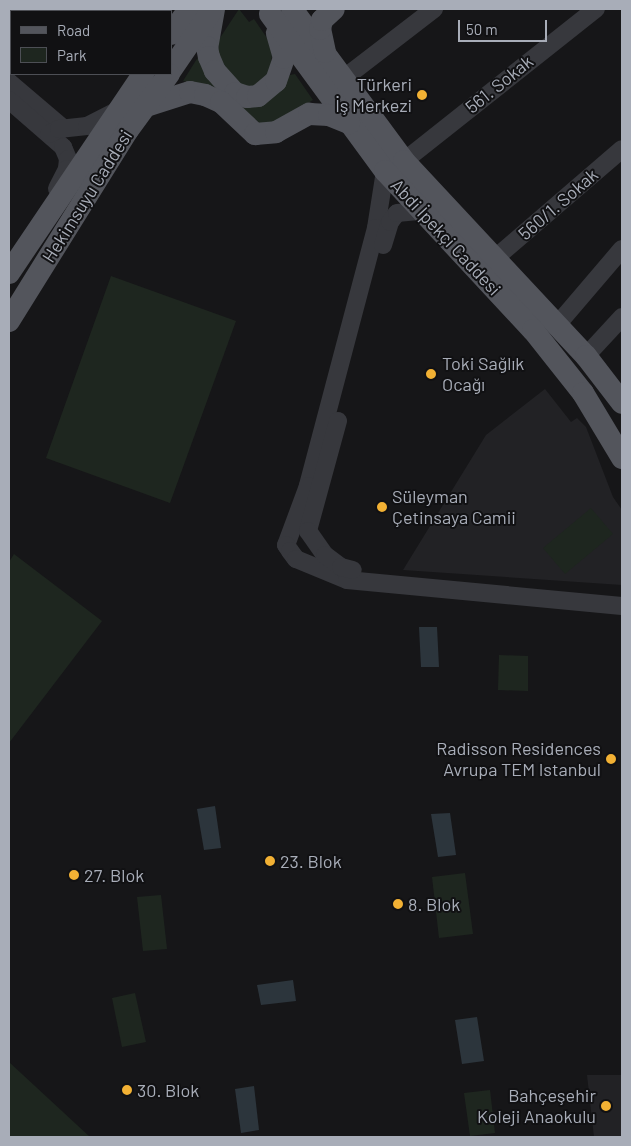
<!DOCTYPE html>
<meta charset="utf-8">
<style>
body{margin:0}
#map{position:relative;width:631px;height:1146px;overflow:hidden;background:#161618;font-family:Barlow,sans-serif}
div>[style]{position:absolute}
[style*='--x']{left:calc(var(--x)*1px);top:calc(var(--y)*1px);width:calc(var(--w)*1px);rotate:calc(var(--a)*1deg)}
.built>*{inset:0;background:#222225}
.green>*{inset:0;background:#1e261f}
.water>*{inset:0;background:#2c353c}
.minor>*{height:18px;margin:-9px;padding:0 9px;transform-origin:9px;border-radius:9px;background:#37383d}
.major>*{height:22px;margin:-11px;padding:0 11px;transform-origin:11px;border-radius:11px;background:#53555c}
.dots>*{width:14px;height:14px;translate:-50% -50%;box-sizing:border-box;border:2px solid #111113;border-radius:50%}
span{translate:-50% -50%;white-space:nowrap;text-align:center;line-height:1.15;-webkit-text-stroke:4px #111113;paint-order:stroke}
.street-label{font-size:18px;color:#a8adb8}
.poi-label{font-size:18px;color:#a8adb8}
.right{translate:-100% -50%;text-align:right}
.left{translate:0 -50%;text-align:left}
.frame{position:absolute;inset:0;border:10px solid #a8adb8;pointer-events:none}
.legend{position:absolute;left:10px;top:10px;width:162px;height:65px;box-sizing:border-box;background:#111113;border:1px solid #4d4f55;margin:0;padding:6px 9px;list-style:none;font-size:15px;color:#a8adb8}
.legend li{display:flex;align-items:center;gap:10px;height:25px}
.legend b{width:25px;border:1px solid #4d4f55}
.scale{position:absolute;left:458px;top:20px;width:89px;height:22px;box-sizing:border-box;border:2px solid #a8adb8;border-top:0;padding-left:6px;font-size:15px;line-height:18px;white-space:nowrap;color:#a8adb8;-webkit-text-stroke:4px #111113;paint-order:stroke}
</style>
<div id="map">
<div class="built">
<div style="clip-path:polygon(545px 389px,571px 422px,577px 418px,586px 427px,613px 497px,622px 510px,622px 585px,403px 570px,486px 435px)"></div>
<div style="clip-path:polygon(622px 1075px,622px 1137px,594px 1137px,587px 1075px)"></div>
</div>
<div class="green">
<div style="clip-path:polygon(239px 9px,249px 22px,254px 19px,269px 41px,272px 55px,270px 73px,247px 91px,224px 73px,216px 44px)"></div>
<div style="clip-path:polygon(200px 54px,222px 92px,183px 81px)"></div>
<div style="clip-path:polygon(295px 74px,313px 100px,280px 120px,262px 126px,234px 101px,279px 90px,290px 75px)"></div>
<div style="clip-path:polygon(111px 276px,236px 321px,170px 503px,46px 458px)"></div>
<div style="clip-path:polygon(591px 508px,613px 534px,565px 574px,543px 548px)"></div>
<div style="clip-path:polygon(14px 554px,102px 621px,9px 743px,9px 562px)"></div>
<div style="clip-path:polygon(499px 655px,528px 656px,528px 691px,498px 690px)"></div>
<div style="clip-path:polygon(465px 873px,473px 934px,439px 938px,432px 877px)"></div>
<div style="clip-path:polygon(161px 895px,167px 949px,143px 951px,137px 897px)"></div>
<div style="clip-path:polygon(135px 993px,146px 1042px,122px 1047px,112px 998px)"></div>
<div style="clip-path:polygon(9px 1062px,90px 1137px,9px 1137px)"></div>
<div style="clip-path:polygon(490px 1090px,495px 1133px,470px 1136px,464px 1093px)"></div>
</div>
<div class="water">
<div style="clip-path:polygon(419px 627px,437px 627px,439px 667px,421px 667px)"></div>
<div style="clip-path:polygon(215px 806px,221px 848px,204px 850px,197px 809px)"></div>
<div style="clip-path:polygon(450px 813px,456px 855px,438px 857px,431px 814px)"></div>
<div style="clip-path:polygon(293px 980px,296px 1001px,261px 1005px,257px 985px)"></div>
<div style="clip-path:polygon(477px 1017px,484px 1061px,462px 1064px,455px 1020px)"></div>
<div style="clip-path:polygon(254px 1086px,259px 1130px,241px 1133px,235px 1089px)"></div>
</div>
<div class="minor">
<div style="--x:343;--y:79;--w:115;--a:-37.6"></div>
<div style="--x:9;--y:82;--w:71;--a:40.4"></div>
<div style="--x:9;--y:100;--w:72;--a:41"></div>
<div style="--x:63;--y:147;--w:13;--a:67"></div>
<div style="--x:68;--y:159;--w:10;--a:96"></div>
<div style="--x:67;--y:169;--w:22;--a:117"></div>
<div style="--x:49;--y:134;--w:11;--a:-27"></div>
<div style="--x:59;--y:129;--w:28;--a:-6"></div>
<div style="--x:87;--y:126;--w:33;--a:-27"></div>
<div style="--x:404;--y:161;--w:245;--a:-38.4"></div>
<div style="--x:385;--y:171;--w:58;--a:99"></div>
<div style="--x:376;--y:228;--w:267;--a:104.8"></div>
<div style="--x:308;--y:486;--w:63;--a:110.4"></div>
<div style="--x:286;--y:545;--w:7;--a:56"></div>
<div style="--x:290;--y:551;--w:10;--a:53"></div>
<div style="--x:296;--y:559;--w:55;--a:22.4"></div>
<div style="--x:347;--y:580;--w:276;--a:5.4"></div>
<div style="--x:383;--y:245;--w:24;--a:-73"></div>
<div style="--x:390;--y:222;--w:11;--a:-52"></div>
<div style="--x:397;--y:213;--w:24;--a:-5"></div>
<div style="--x:493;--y:260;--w:170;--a:-40.7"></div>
<div style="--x:557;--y:325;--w:100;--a:-49.5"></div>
<div style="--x:586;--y:356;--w:53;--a:-47.3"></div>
<div style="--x:338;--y:421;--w:114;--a:105.3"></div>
<div style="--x:308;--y:531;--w:29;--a:55"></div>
<div style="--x:325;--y:555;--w:20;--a:37"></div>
<div style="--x:341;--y:567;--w:12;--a:14"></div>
</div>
<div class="major">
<div style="--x:160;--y:9;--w:2;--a:63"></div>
<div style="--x:214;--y:9;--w:39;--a:100"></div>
<div style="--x:207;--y:47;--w:10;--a:79"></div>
<div style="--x:209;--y:57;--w:15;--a:67"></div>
<div style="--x:215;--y:71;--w:30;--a:48"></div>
<div style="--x:235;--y:93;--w:13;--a:18"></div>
<div style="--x:247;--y:97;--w:11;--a:-5"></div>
<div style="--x:258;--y:96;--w:23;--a:-40"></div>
<div style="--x:276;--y:81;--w:24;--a:-71"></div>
<div style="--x:284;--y:58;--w:26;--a:-106"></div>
<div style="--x:292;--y:9;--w:189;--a:53.6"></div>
<div style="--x:404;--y:161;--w:267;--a:47"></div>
<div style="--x:586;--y:356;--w:59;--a:52.5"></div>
<div style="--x:270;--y:14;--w:195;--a:53.8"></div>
<div style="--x:385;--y:171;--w:217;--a:47.1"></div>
<div style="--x:533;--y:330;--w:80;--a:51.6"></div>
<div style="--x:583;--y:393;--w:76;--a:59"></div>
<div style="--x:171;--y:34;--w:31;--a:-54"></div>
<div style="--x:325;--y:52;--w:24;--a:-102"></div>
<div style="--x:320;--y:29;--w:9;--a:-77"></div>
<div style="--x:322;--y:20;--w:16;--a:-43"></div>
<div style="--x:171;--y:70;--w:69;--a:-55.6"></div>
<div style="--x:146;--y:106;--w:46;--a:-17.7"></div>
<div style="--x:190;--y:92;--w:15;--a:11"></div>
<div style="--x:205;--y:95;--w:17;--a:24"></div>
<div style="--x:221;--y:102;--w:47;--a:43.3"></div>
<div style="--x:255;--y:134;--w:21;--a:-5"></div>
<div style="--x:276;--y:132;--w:38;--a:-29"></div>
<div style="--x:309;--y:114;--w:20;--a:3"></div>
<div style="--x:329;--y:115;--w:22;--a:22"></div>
<div style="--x:9;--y:273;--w:240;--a:-56"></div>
<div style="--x:9;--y:321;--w:225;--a:-58.1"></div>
<div style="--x:128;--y:130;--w:69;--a:-53.8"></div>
</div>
<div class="dots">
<div style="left:422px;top:95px;background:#f2b134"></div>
<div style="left:431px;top:374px;background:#f2b134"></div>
<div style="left:382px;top:507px;background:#f2b134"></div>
<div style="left:611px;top:759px;background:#f2b134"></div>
<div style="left:270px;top:861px;background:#f2b134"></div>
<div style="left:74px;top:875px;background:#f2b134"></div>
<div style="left:398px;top:904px;background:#f2b134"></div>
<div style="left:127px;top:1090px;background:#f2b134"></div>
<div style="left:606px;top:1106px;background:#f2b134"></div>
</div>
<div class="street-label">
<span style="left:499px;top:84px;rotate:-39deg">561. Sokak</span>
<span style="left:87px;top:196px;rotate:-58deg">Hekimsuyu Caddesi</span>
<span style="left:558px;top:204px;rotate:-41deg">560/1. Sokak</span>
<span style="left:446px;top:237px;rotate:47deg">Abdi İpekçi Caddesi</span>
</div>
<div class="poi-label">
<span class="right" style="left:412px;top:95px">Türkeri<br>İş Merkezi</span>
<span class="left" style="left:442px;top:374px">Toki Sağlık<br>Ocağı</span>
<span class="left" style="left:392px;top:507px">Süleyman<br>Çetinsaya Camii</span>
<span class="right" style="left:601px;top:759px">Radisson Residences<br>Avrupa TEM Istanbul</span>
<span class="left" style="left:280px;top:861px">23. Blok</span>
<span class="left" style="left:84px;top:875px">27. Blok</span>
<span class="left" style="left:408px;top:904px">8. Blok</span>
<span class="left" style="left:137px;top:1090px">30. Blok</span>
<span class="right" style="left:596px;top:1106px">Bahçeşehir<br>Koleji Anaokulu</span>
</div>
<div class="frame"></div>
<ul class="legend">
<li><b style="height:6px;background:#53555c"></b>Road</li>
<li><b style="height:14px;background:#1e261f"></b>Park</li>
</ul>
<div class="scale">50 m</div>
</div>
